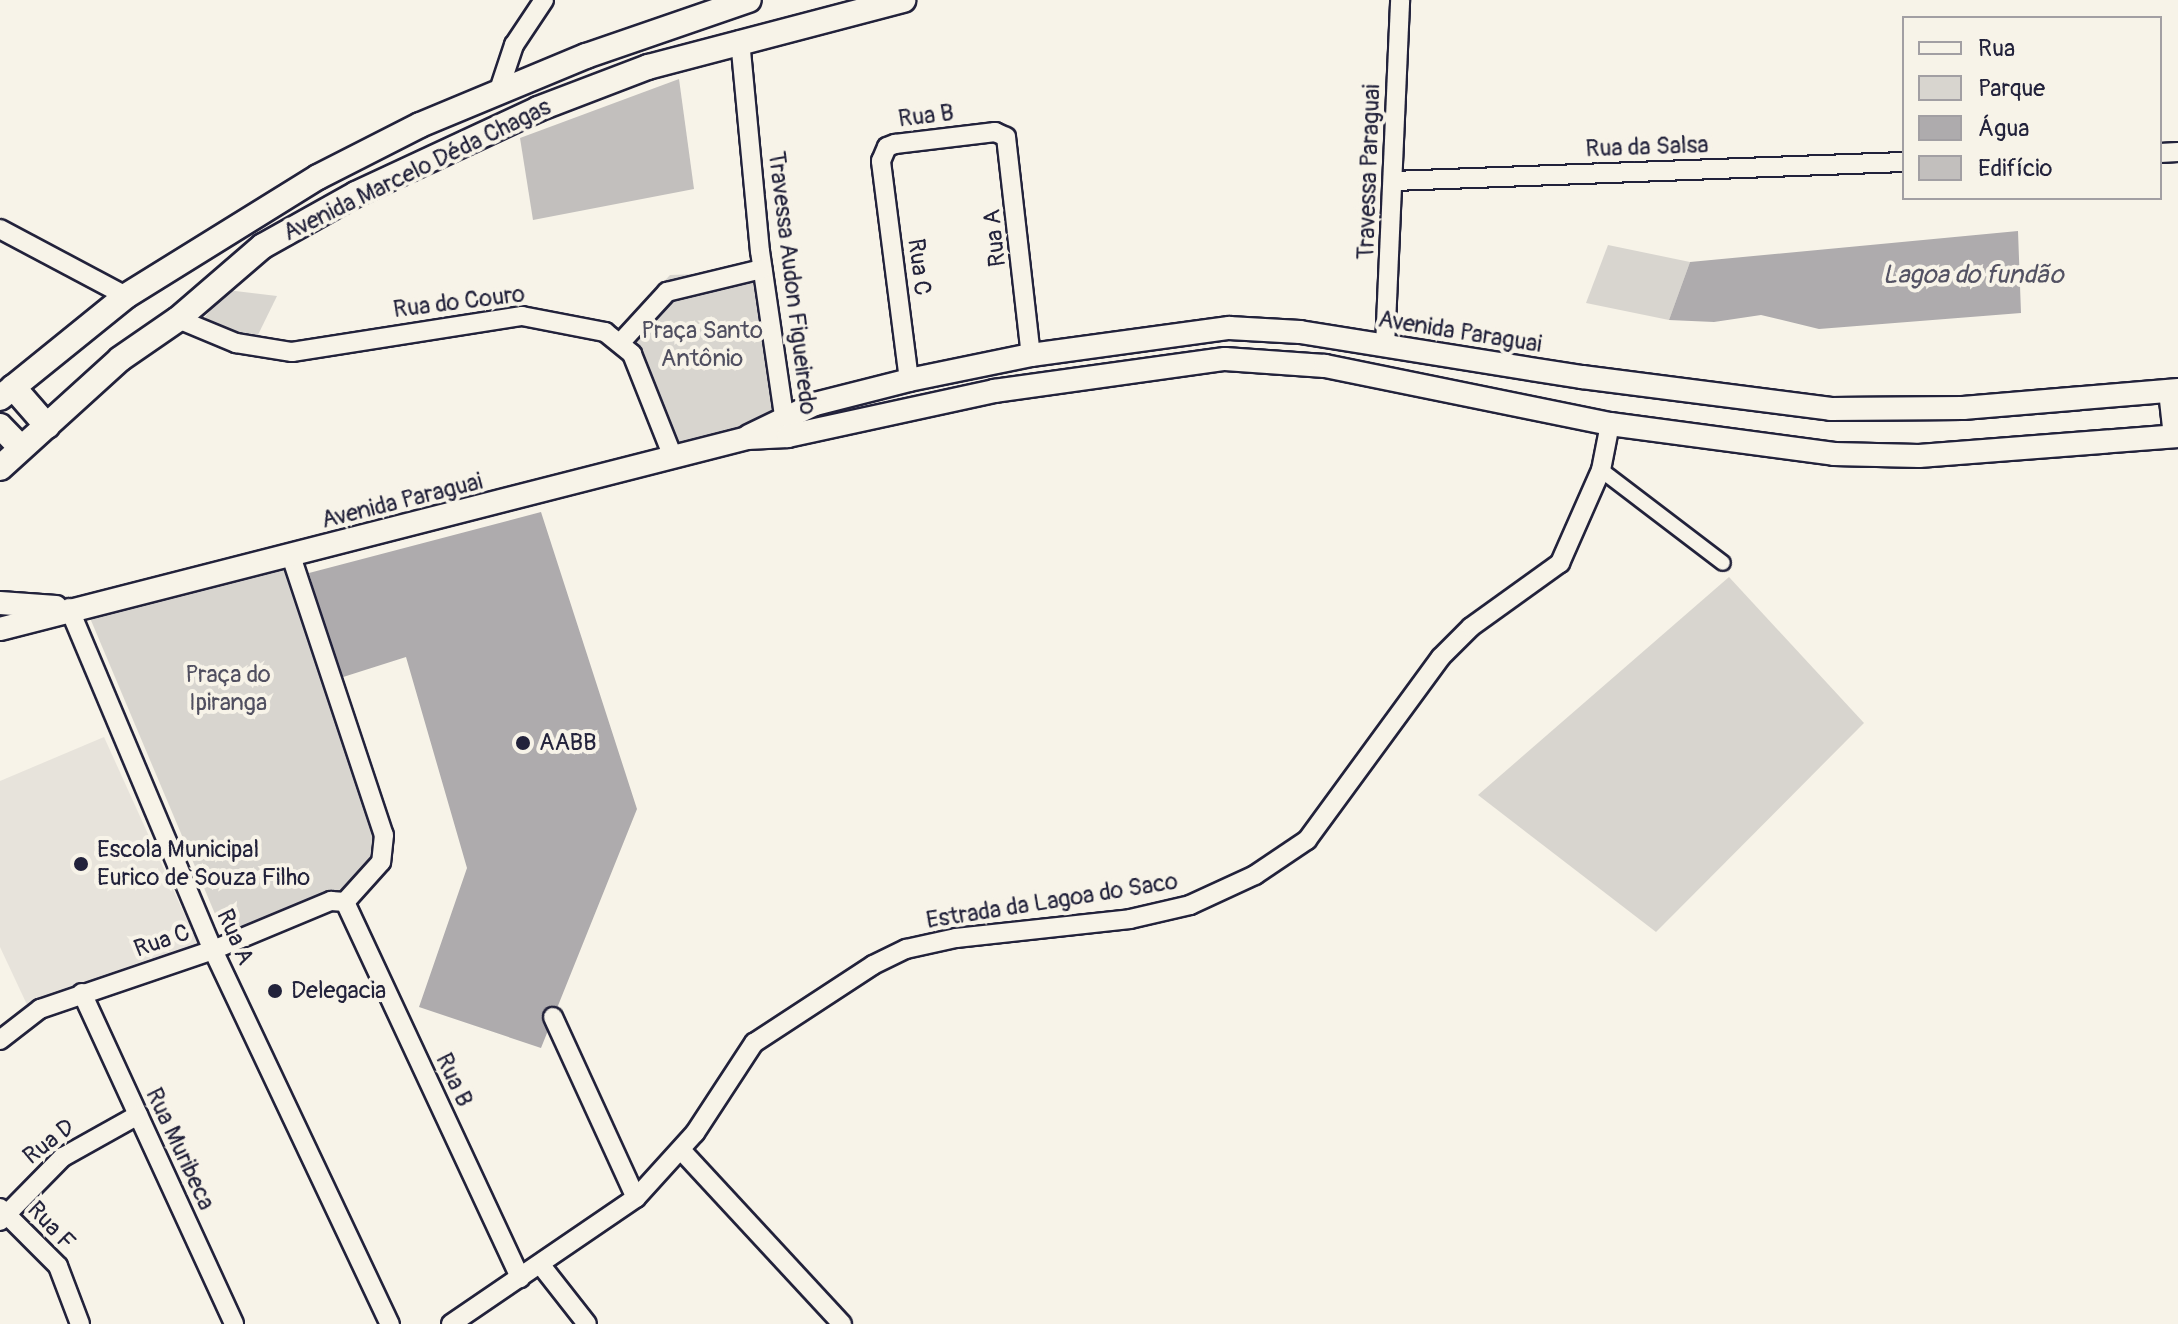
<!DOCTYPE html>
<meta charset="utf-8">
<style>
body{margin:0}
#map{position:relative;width:2178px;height:1324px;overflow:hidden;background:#f7f3e8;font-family:Pangolin,sans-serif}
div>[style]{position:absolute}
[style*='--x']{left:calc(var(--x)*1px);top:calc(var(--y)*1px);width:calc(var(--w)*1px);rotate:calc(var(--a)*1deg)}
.built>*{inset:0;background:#e7e3db}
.green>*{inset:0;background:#d8d5cf}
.water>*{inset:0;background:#aeabad}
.building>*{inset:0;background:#c2bfbd}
.roads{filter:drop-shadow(2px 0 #22223b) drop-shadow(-2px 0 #22223b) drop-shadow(0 2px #22223b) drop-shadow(0 -2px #22223b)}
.pedestrian>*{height:14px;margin:-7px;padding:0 7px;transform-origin:7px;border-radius:7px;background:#f7f3e8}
.minor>*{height:18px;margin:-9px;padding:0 9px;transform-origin:9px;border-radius:9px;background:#f7f3e8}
.tertiary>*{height:22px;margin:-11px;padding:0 11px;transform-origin:11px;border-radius:11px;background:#f7f3e8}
.secondary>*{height:24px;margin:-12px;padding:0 12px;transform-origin:12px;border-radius:12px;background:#f7f3e8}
.dots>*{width:22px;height:22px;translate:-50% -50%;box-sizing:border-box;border:4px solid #f7f3e8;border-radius:50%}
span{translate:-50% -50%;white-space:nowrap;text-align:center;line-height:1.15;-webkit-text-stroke:8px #f7f3e8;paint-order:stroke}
.street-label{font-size:24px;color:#22223b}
.park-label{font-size:24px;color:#504f60}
.poi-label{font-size:24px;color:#22223b}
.left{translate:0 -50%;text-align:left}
.water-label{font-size:26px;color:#535263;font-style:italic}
.legend{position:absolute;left:1902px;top:16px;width:260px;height:184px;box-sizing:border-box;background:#f7f3e8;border:2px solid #a29fa3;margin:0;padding:10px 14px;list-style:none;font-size:24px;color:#22223b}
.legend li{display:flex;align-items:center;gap:16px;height:40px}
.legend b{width:40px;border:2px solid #a29fa3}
</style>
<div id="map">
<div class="built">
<div style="clip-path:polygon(104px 737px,202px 953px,29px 1009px,0 947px,0 781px)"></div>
</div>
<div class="green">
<div style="clip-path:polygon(1608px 245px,1690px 262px,1669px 320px,1586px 303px)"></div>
<div style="clip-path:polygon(759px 272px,779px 415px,677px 455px,622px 327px,670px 275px)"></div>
<div style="clip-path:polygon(227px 290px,277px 296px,254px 343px,200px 323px)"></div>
<div style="clip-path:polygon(295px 567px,384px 856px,349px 899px,229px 947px,90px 618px)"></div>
<div style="clip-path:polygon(1729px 577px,1864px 723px,1656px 932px,1478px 795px)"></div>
</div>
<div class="water">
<div style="clip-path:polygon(2018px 231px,2021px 313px,1819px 329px,1761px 315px,1714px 322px,1669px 320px,1690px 262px)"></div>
<div style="clip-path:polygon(541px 512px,637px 809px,541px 1048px,419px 1007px,467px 868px,406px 657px,340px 678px,309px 573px)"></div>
</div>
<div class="building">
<div style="clip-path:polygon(679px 79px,694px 189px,533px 220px,520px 138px)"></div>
</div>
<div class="roads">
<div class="pedestrian">
<div style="--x:1601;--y:470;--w:153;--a:37.3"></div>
</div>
<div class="minor">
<div style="--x:740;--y:40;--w:212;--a:84.6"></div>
<div style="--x:760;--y:251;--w:180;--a:81.7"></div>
<div style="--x:498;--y:93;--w:51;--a:-71.6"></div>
<div style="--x:514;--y:45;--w:54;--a:-56.3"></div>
<div style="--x:2160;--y:153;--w:18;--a:-3"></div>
<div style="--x:1393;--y:181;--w:511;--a:-2.13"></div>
<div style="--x:0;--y:229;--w:143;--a:28"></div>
<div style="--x:178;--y:319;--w:63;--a:22.5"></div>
<div style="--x:236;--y:343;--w:57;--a:9.1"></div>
<div style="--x:292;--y:352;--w:233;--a:-8.9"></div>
<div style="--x:522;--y:316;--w:85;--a:10.9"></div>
<div style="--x:605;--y:332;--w:35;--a:39"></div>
<div style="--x:632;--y:354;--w:111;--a:68.3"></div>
<div style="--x:622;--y:341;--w:67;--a:-47.4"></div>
<div style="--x:667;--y:292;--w:98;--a:-13.6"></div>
<div style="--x:1385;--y:347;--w:347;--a:-87.5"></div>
<div style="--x:909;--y:380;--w:221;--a:-97.3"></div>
<div style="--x:881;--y:161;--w:15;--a:-67"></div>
<div style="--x:887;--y:147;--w:9;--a:-21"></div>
<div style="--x:895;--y:144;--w:101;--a:-6.8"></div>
<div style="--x:995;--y:132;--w:12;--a:24"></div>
<div style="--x:1006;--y:137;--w:219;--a:83.5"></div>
<div style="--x:291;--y:556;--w:294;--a:71.6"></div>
<div style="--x:384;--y:835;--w:27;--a:96"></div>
<div style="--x:381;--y:862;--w:54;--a:132"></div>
<div style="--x:69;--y:608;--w:371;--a:67.2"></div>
<div style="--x:213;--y:950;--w:414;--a:64.7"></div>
<div style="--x:345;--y:902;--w:415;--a:65"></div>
<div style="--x:82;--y:993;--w:364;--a:65.3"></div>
<div style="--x:553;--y:1017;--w:199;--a:65.4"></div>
<div style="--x:0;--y:1040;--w:51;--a:-37.8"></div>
<div style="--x:40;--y:1009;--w:183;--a:-18.8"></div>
<div style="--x:213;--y:950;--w:128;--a:-22.6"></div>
<div style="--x:331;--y:901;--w:14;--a:4"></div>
<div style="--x:681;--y:1150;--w:237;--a:47.2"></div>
<div style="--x:0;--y:1208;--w:82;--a:45"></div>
<div style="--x:58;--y:1266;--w:62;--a:69.2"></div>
<div style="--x:0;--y:1221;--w:90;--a:-45.5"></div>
<div style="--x:63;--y:1157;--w:86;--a:-29.2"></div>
<div style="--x:540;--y:1264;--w:76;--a:51.9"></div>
<div style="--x:451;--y:1324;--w:224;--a:-34.3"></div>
<div style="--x:636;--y:1198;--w:88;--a:-47.8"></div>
<div style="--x:695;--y:1133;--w:108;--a:-56.8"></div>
<div style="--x:754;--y:1043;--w:142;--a:-33.2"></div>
<div style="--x:873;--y:965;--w:37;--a:-26"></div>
<div style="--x:906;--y:949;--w:51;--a:-12.4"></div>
<div style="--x:956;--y:938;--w:175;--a:-6.2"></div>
<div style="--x:1130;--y:919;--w:62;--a:-13.1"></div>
<div style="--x:1190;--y:905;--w:72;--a:-24.8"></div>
<div style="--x:1255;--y:875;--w:63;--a:-33.9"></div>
<div style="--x:1307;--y:840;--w:227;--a:-53.8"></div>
<div style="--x:1441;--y:657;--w:42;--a:-45"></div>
<div style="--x:1471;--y:627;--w:110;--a:-35.7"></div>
<div style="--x:1560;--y:563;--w:102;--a:-66.2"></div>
<div style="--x:1601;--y:470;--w:47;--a:-78.9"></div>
</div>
<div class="tertiary">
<div style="--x:2170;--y:391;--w:45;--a:83.7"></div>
<div style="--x:749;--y:436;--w:73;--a:-25.9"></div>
<div style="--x:815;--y:404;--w:97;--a:-14.3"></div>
<div style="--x:909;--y:380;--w:125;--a:-11.6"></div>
<div style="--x:1031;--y:355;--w:200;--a:-7.8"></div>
<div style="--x:1229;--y:328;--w:71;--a:3.2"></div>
<div style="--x:1300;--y:332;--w:286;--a:9.1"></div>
<div style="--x:1582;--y:377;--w:251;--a:7.3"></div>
<div style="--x:1831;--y:409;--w:132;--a:-0.4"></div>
<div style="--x:1963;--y:408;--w:216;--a:-4.8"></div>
<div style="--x:0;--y:603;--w:56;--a:4.1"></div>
<div style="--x:0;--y:629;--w:771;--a:-14.34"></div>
<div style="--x:747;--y:438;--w:41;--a:-2.8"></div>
<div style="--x:788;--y:436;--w:211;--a:-12.3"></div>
<div style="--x:994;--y:391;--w:233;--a:-7.9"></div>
<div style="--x:1225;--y:359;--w:100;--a:4"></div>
<div style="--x:1325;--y:366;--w:291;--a:11.5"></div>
<div style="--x:1610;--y:424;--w:226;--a:7.6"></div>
<div style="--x:1834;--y:454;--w:85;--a:1.3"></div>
<div style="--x:1919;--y:456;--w:260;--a:-4.4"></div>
</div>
<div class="secondary">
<div style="--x:13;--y:387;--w:52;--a:48.9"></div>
<div style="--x:0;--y:398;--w:162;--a:-39"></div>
<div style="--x:126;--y:296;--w:226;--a:-31.8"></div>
<div style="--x:318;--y:177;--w:114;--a:-27"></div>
<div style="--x:420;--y:125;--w:180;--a:-22.6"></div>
<div style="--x:586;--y:56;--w:172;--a:-19"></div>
<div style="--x:0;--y:426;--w:30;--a:46"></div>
<div style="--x:0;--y:468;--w:162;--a:-42.2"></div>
<div style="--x:120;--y:359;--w:70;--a:-34.6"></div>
<div style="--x:178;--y:319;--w:112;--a:-40.7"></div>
<div style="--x:263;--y:246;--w:107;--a:-29.2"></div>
<div style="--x:356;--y:194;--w:201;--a:-25"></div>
<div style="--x:538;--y:109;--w:118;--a:-20.9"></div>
<div style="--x:648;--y:67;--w:264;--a:-14.7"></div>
</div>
</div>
<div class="dots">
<div style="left:523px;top:743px;background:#22223b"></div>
<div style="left:81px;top:864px;background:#22223b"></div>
<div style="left:275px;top:991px;background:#22223b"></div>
</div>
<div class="street-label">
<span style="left:926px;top:116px;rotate:-7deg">Rua B</span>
<span style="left:1647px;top:147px;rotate:-2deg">Rua da Salsa</span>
<span style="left:417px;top:170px;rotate:-26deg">Avenida Marcelo Déda Chagas</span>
<span style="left:1369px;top:172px;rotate:-88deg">Travessa Paraguai</span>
<span style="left:995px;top:238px;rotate:-96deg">Rua A</span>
<span style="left:919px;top:267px;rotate:83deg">Rua C</span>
<span style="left:792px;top:283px;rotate:83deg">Travessa Audon Figueiredo</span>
<span style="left:459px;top:302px;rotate:-7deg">Rua do Couro</span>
<span style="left:1460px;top:332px;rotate:9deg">Avenida Paraguai</span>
<span style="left:402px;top:501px;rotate:-14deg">Avenida Paraguai</span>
<span style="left:1052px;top:901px;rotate:-9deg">Estrada da Lagoa do Saco</span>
<span style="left:235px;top:937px;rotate:66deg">Rua A</span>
<span style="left:162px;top:941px;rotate:-19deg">Rua C</span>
<span style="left:454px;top:1080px;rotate:65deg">Rua B</span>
<span style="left:49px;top:1142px;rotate:-38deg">Rua D</span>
<span style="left:180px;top:1149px;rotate:65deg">Rua Muribeca</span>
<span style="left:51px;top:1226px;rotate:47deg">Rua F</span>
</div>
<div class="park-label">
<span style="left:702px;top:345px">Praça Santo<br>Antônio</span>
<span style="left:228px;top:689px">Praça do<br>Ipiranga</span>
</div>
<div class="poi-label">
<span class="left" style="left:539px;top:743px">AABB</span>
<span class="left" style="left:97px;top:864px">Escola Municipal<br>Eurico de Souza Filho</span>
<span class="left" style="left:291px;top:991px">Delegacia</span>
</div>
<div class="water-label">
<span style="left:1973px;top:276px">Lagoa do fundão</span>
</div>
<ul class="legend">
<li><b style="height:10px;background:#f7f3e8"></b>Rua</li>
<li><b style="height:22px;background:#d8d5cf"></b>Parque</li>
<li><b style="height:22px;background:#aeabad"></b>Água</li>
<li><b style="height:22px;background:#c2bfbd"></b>Edifício</li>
</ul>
</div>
